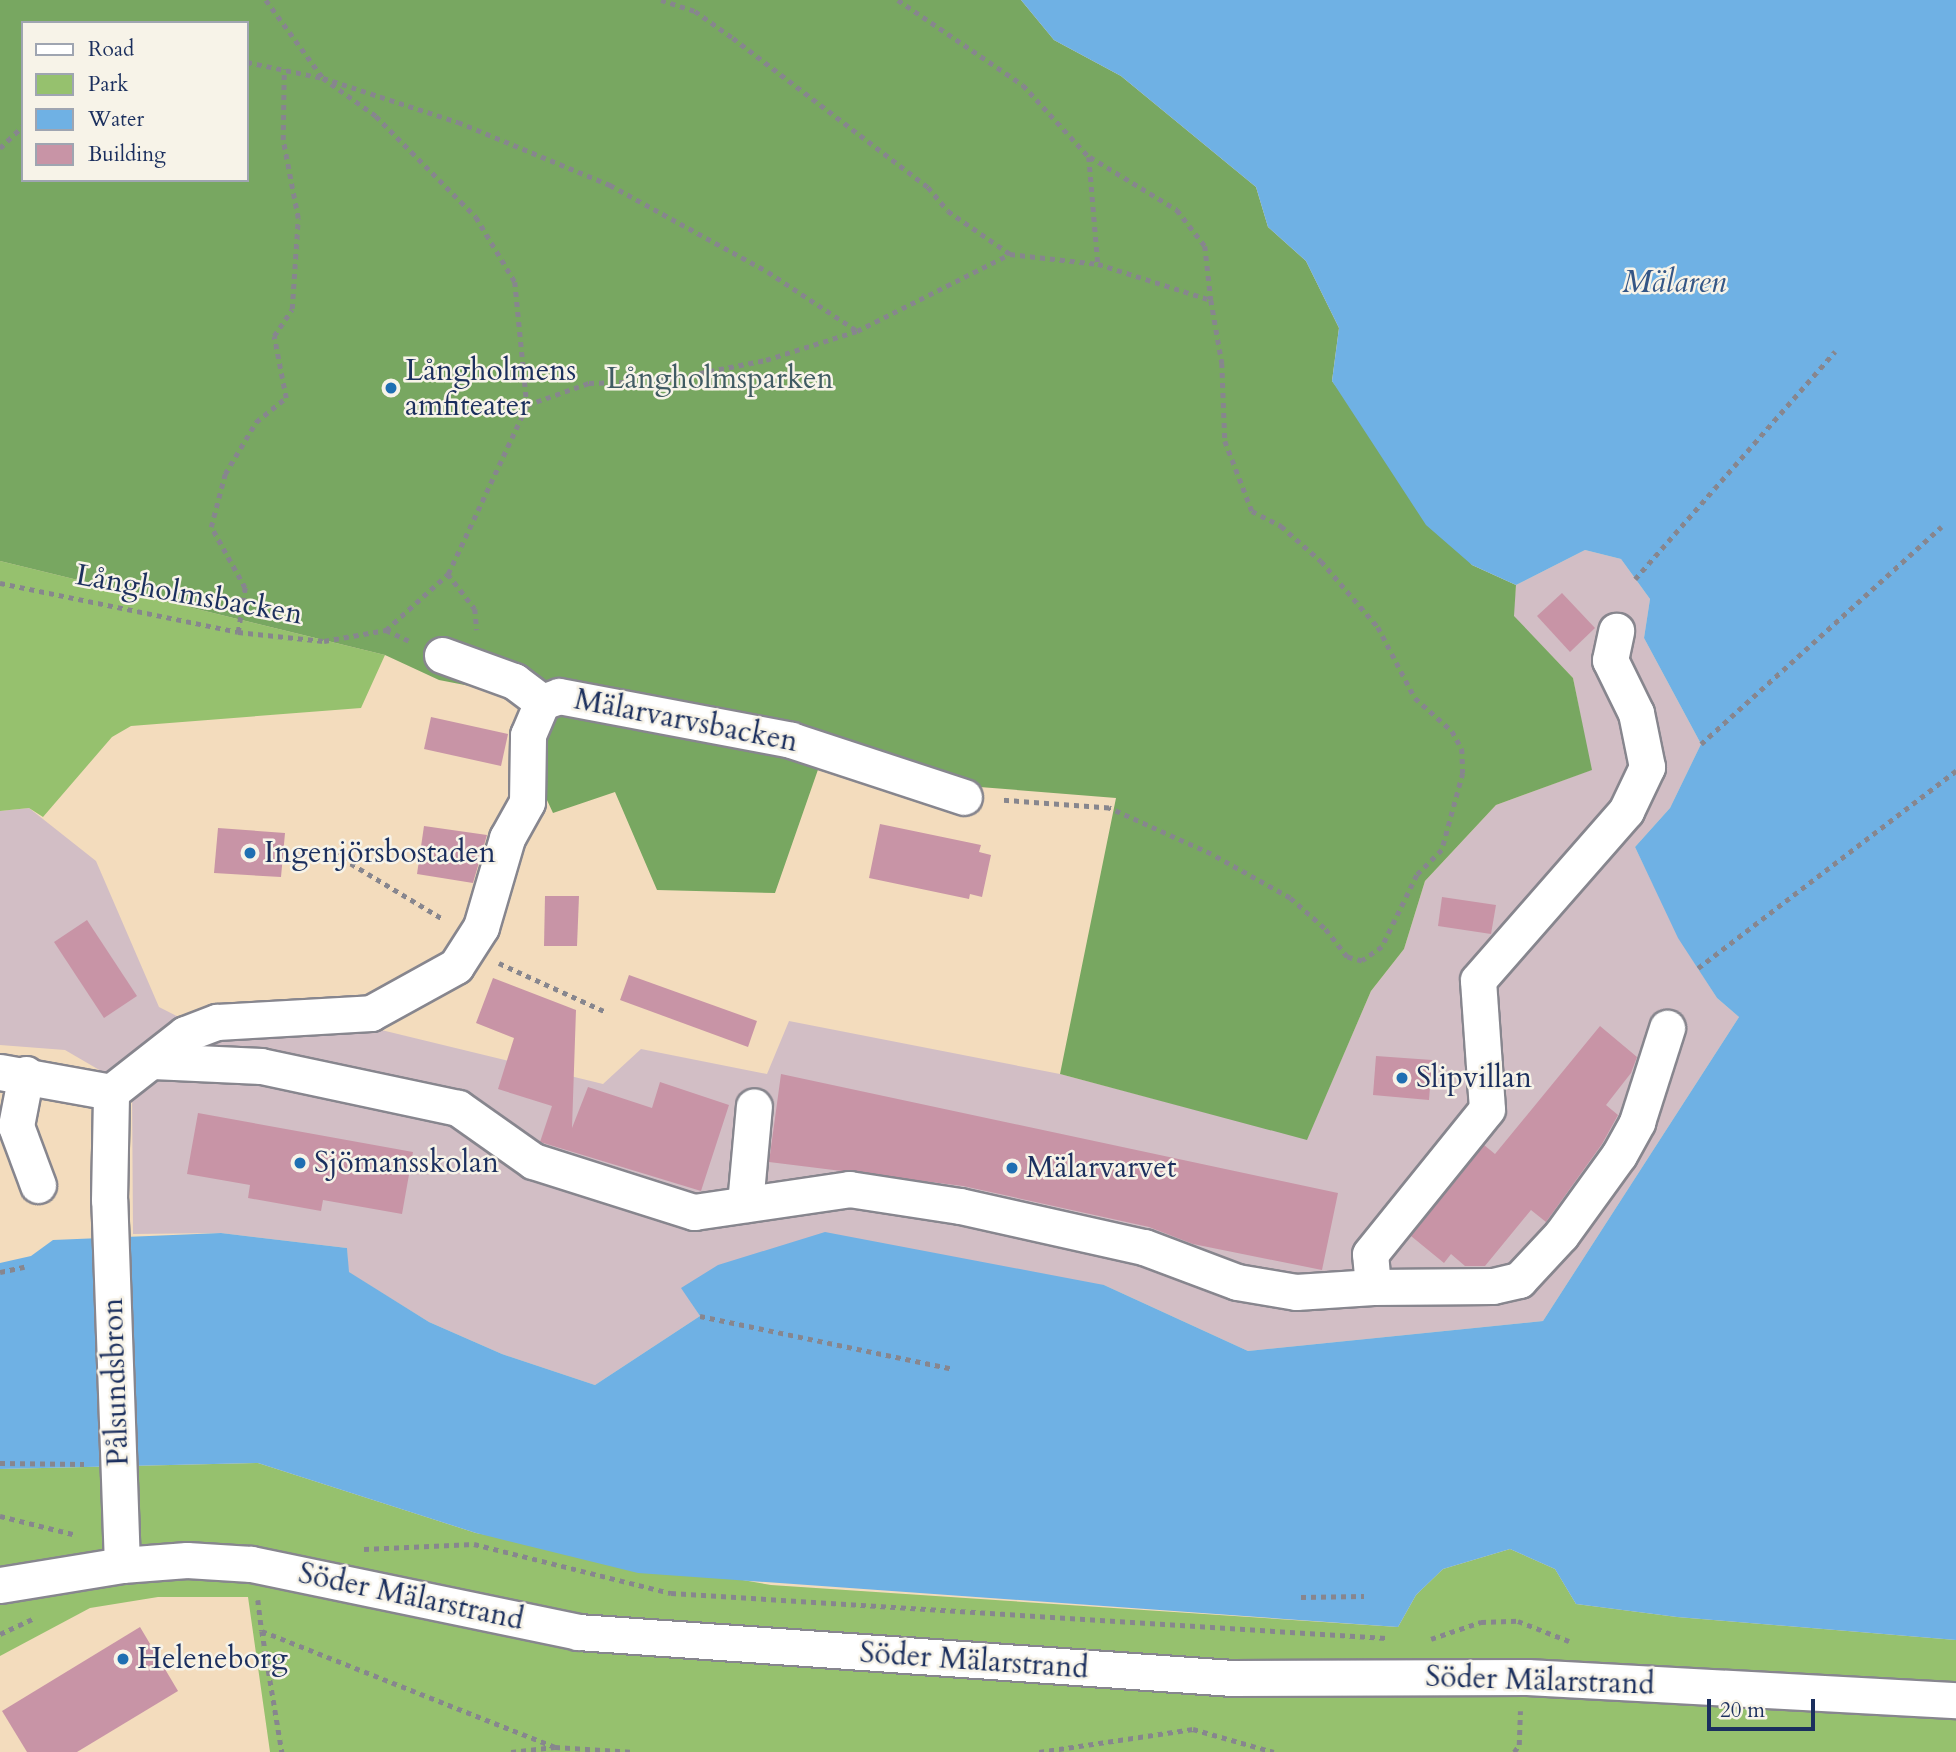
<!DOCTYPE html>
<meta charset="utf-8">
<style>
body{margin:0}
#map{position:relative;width:1956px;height:1752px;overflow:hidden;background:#f3dcbd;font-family:Cardo,serif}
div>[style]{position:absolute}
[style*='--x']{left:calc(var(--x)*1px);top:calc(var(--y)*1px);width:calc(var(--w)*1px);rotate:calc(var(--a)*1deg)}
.industrial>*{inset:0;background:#d2bec5}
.green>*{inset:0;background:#96c16e}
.forest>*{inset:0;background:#78a761}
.water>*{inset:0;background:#6fb1e4}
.building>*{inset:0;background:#c894a6}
.path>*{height:4.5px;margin-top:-2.25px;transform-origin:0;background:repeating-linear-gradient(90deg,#87868e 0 5px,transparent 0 10px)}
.roads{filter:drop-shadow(2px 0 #87868e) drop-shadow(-2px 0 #87868e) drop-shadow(0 2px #87868e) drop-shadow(0 -2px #87868e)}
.minor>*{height:35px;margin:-17.5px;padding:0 17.5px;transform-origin:17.5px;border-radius:17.5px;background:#fff}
.dots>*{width:19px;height:19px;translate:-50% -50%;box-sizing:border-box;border:4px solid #f7f3e8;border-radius:50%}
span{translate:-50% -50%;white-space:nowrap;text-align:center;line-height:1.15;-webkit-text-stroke:5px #f7f3e8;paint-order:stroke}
.poi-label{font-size:30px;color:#1b2f5e}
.left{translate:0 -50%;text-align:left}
.park-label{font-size:30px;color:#405b63}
.street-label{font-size:30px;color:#1b2f5e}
.water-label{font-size:32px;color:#345686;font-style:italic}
.legend{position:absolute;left:21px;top:21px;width:228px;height:161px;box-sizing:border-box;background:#f7f3e8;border:2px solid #9fa5b1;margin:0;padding:9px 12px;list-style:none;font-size:21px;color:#1b2f5e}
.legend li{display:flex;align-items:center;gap:14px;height:35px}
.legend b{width:35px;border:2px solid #9fa5b1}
.scale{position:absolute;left:1707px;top:1699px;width:108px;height:32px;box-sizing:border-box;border:4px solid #1b2f5e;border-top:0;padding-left:9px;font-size:21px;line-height:24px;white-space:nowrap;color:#1b2f5e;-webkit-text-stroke:5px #f7f3e8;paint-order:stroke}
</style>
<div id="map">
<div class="industrial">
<div style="clip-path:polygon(1585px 550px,1621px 559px,1650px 599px,1644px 638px,1701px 744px,1670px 808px,1635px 847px,1679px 938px,1717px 998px,1739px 1017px,1543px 1321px,1248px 1351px,1104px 1285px,682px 1288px,700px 1316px,595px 1385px,502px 1354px,429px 1322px,348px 1272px,347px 1248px,221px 1233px,133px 1234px,132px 1089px,65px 1050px,0 1045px,0 811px,29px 808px,96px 861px,159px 1007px,214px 1035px,369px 1027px,603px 1084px,641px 1049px,767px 1074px,789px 1021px,1060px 1074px,1307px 1139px,1371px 991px,1404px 949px,1425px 881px,1496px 805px,1591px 770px,1573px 678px,1513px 616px,1516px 585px)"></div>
</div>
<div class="green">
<div style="clip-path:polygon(0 561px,385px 655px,361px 708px,131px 726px,112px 737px,43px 817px,29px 808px,0 811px)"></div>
<div style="clip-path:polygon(258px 1463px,476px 1533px,771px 1585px,1398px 1627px,1416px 1595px,1443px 1569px,1510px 1549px,1555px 1569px,1576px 1604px,1677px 1617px,1956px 1640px,1956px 1752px,270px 1752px,248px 1597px,158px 1597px,90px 1608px,0 1656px,0 1469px)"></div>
</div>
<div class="forest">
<div style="clip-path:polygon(evenodd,0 0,1021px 0,1054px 40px,1121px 76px,1256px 187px,1268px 227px,1306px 261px,1339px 328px,1332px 381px,1472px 565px,1516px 585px,1514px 616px,1573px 678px,1592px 770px,1496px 805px,1425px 881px,1404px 949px,1371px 991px,1307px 1140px,1060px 1074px,1116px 798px,967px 786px,821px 761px,775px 893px,657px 890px,615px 792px,553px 813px,540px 785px,544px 715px,506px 693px,439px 680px,385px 655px,0 561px,0 0,23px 23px,247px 23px,247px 180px,23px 180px,23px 23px)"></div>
</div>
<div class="water">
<div style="clip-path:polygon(1021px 0,1956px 0,1956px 1640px,1677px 1617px,1576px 1604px,1555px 1569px,1510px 1549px,1443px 1569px,1416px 1595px,1398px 1627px,638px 1573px,476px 1533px,258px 1463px,0 1469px,0 1263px,31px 1256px,53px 1240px,221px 1233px,347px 1248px,349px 1272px,429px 1322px,502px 1354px,595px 1385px,700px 1316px,681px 1288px,718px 1265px,825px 1232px,1104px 1285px,1248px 1351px,1543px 1321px,1739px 1017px,1717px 998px,1678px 938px,1635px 847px,1670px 808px,1701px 744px,1644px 638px,1650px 599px,1621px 559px,1585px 550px,1516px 585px,1472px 565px,1426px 525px,1332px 381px,1339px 328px,1306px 261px,1268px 227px,1256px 187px,1121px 76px,1054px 40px)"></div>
</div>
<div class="building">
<div style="clip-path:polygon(1562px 593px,1595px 628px,1570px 652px,1537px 616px)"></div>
<div style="clip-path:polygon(431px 717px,508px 734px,501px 766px,424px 749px)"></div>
<div style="clip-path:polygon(880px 824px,981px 845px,979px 852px,991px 855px,982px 897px,970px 894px,969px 899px,869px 878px)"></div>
<div style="clip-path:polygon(424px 826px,487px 835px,473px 883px,417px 874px)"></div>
<div style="clip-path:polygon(218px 828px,285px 833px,281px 877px,214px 873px)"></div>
<div style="clip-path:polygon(545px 896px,579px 896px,577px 946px,544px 946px)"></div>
<div style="clip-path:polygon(1442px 897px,1496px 905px,1491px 934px,1438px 926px)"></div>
<div style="clip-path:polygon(87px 920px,137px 996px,104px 1018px,54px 942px)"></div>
<div style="clip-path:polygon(629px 975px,757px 1021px,748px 1047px,620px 1000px)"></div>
<div style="clip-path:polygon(493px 978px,576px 1010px,572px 1128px,588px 1087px,652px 1108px,660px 1082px,729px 1105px,701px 1191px,540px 1142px,552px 1106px,498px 1089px,514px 1038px,476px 1023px)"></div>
<div style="clip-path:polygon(1600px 1026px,1637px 1057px,1631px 1073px,1606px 1105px,1618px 1115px,1602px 1144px,1546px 1222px,1531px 1210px,1485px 1266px,1465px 1266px,1451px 1254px,1444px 1263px,1411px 1236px,1484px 1145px,1495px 1154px)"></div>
<div style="clip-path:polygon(1376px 1056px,1432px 1060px,1429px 1100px,1373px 1095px)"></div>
<div style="clip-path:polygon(781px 1074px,1338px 1193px,1322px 1270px,1193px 1244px,1149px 1227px,963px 1186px,769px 1162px)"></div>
<div style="clip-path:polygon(198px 1113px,413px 1152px,402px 1214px,323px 1200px,321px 1211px,248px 1198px,250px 1185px,187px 1174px)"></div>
<div style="clip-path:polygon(140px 1627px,178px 1691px,77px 1752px,27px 1752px,2px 1711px)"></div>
</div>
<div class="path">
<div style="--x:266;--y:0;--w:97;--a:53.8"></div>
<div style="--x:323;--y:78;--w:142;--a:18.1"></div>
<div style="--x:458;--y:122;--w:165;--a:22.5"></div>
<div style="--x:610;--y:185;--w:180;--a:28.8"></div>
<div style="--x:768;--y:272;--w:105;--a:33.4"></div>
<div style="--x:661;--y:0;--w:36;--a:18"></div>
<div style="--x:695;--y:11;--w:47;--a:35.4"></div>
<div style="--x:733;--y:38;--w:245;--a:37.4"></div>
<div style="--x:928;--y:187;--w:31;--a:50"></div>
<div style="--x:948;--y:211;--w:75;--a:34.7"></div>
<div style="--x:1010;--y:254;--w:89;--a:6.5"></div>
<div style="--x:1098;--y:264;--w:119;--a:17.7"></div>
<div style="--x:1211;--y:300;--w:64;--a:80.1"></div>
<div style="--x:1222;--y:363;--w:78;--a:87.8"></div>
<div style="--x:1225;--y:441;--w:75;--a:68.9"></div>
<div style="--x:1252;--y:511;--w:33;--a:27"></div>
<div style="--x:1281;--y:526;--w:53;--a:41.2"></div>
<div style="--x:1321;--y:561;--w:87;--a:49.2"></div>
<div style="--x:1378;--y:627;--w:80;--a:62.5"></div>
<div style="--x:1415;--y:698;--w:50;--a:41.7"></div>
<div style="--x:1452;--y:731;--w:21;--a:61"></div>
<div style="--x:1462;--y:749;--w:24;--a:88"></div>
<div style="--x:1463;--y:773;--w:80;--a:105.3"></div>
<div style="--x:1442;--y:850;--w:35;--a:135"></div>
<div style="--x:1417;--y:875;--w:80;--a:115.9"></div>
<div style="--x:1382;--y:947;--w:24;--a:145"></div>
<div style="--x:1362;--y:961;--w:16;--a:-165"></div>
<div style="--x:1347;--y:957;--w:37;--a:-128"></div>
<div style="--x:1324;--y:928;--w:45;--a:-138.6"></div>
<div style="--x:1290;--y:898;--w:90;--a:-150.9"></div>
<div style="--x:1211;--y:854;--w:112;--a:-155.7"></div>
<div style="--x:1109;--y:808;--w:110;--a:-175.8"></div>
<div style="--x:898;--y:0;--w:151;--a:34.2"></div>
<div style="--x:1023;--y:85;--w:98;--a:47.5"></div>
<div style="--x:1089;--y:157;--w:107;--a:85.2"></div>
<div style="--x:247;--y:62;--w:78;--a:11.9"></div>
<div style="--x:323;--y:78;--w:65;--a:35.6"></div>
<div style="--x:376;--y:116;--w:142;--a:45.3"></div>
<div style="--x:476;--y:217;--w:76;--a:59"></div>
<div style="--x:515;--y:282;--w:124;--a:84.4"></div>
<div style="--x:0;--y:148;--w:32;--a:-44"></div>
<div style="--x:1090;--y:157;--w:102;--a:31.3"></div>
<div style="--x:1177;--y:210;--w:46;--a:52.1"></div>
<div style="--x:1205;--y:246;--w:54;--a:83.7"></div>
<div style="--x:448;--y:574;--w:44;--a:52.4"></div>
<div style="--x:475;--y:609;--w:21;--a:85"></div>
<div style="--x:1635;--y:579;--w:303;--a:-48.7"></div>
<div style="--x:0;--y:583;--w:243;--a:11.6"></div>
<div style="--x:238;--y:632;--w:86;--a:6"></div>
<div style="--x:324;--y:641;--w:63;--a:-10.1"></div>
<div style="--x:386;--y:630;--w:84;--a:-42.1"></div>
<div style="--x:448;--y:574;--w:187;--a:-64.9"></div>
<div style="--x:527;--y:405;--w:66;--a:-19.5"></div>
<div style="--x:589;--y:383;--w:71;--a:-1.6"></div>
<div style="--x:660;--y:381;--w:108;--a:-11.2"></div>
<div style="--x:766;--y:360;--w:96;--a:-17.7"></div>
<div style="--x:857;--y:331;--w:171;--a:-26.7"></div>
<div style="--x:386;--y:630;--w:26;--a:25"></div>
<div style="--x:238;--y:632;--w:45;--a:-81"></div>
<div style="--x:245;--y:588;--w:70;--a:-119.1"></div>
<div style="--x:211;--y:527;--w:55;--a:-75.2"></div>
<div style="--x:225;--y:474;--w:61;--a:-59.2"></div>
<div style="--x:256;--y:422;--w:38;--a:-39"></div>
<div style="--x:286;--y:398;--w:63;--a:-101"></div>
<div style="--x:274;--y:336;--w:32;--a:-56"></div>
<div style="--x:292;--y:309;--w:91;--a:-86.2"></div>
<div style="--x:298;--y:218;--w:79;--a:-100.9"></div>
<div style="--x:283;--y:140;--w:71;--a:-89.2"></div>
<div style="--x:1701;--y:744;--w:324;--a:-42.1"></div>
<div style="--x:325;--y:848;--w:138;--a:31"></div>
<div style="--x:499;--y:963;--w:118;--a:24.6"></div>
<div style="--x:1698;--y:968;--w:325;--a:-37.4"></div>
<div style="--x:0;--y:1272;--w:25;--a:-12"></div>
<div style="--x:700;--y:1316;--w:258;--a:11.8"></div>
<div style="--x:0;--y:1463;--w:84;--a:0.7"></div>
<div style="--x:0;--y:1516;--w:79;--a:13.9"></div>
<div style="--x:364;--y:1549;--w:110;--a:-2.6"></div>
<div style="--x:474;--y:1544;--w:203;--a:14"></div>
<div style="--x:671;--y:1593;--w:717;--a:3.6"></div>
<div style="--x:1301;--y:1597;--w:63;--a:-0.9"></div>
<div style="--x:258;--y:1600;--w:31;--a:83"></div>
<div style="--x:262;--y:1631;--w:315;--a:21.6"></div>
<div style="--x:262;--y:1631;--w:123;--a:80.6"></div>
<div style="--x:0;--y:1634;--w:38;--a:-25"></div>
<div style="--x:1431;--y:1639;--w:53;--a:-18.8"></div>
<div style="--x:1481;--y:1622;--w:37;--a:-2"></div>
<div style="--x:1518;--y:1621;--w:55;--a:21.4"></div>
<div style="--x:511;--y:1752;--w:44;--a:-6.5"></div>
<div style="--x:555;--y:1747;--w:80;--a:3.6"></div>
<div style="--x:1039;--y:1752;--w:156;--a:-8.5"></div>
<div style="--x:1193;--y:1729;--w:84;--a:15.9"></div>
<div style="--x:1514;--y:1752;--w:9;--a:-54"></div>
<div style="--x:1519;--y:1745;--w:34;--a:-88"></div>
</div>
<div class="roads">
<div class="minor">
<div style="--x:442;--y:655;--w:77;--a:19.9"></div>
<div style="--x:514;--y:681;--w:35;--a:37"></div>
<div style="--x:153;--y:1061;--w:108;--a:2.7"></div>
<div style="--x:261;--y:1066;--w:201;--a:12"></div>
<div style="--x:458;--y:1108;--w:92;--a:35.2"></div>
<div style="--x:533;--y:1161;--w:169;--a:17.6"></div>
<div style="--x:694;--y:1212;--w:157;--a:-8.4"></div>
<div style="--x:849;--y:1189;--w:112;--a:8.7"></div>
<div style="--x:960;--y:1206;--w:189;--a:12.6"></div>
<div style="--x:1144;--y:1247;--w:99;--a:20.6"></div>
<div style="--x:1237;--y:1282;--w:60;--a:9.6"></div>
<div style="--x:1296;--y:1292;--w:77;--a:-3.7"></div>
<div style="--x:1373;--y:1287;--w:33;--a:-95"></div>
<div style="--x:1370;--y:1254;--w:186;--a:-51.1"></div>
<div style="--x:1487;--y:1109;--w:129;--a:-94"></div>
<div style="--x:1478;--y:980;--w:225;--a:-48.8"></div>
<div style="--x:1626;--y:811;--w:49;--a:-64.5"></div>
<div style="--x:1647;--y:767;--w:55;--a:-101.5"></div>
<div style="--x:1636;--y:713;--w:59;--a:-116.1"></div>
<div style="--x:1610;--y:660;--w:30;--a:-78"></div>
<div style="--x:0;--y:1072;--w:113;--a:10.2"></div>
<div style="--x:26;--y:1074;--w:53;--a:100.9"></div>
<div style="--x:16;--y:1126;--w:63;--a:69.6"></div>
<div style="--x:745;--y:1204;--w:98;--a:-84.8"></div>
<div style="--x:1373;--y:1287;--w:120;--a:-0.5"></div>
<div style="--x:1493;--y:1286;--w:27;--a:-13"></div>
<div style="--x:1519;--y:1280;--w:62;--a:-47"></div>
<div style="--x:1561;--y:1235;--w:99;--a:-54.1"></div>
<div style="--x:1619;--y:1155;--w:38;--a:-61"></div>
<div style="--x:1637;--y:1122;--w:99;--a:-72.3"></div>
<div style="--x:122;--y:1565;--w:365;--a:-92"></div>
<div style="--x:109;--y:1200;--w:108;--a:-88.9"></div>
<div style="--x:111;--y:1092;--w:94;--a:-38.1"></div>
<div style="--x:185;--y:1034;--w:34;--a:-21"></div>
<div style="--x:217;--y:1022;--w:154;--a:-3.3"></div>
<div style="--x:371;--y:1013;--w:97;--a:-28.9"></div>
<div style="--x:456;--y:966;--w:46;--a:-57.3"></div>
<div style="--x:481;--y:927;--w:93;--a:-73.7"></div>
<div style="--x:507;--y:838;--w:41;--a:-60.9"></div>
<div style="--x:527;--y:802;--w:67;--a:-89.1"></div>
<div style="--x:528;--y:735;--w:36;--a:-67"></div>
<div style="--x:542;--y:702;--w:18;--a:-19"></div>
<div style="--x:559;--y:696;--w:236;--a:10.7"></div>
<div style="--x:791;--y:740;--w:182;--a:18.2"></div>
<div style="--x:0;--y:1585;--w:124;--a:-9.3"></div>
<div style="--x:122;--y:1565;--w:65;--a:-4.4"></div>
<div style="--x:187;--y:1560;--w:64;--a:3.6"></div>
<div style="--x:251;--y:1564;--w:334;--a:11.7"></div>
<div style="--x:578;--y:1632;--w:656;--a:4.02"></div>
<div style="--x:1232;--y:1678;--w:295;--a:-0.2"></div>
<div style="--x:1527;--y:1677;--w:430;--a:3.1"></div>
</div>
</div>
<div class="dots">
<div style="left:391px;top:388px;background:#1f6fb2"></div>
<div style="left:250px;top:853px;background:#1f6fb2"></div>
<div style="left:1402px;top:1078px;background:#1f6fb2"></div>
<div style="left:300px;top:1163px;background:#1f6fb2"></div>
<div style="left:1012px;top:1168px;background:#1f6fb2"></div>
<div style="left:123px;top:1659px;background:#1f6fb2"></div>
</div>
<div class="poi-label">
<span class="left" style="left:405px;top:388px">Långholmens<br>amfiteater</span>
<span class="left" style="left:264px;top:853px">Ingenjörsbostaden</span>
<span class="left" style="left:1416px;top:1078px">Slipvillan</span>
<span class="left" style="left:314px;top:1163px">Sjömansskolan</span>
<span class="left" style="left:1026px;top:1168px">Mälarvarvet</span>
<span class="left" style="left:137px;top:1659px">Heleneborg</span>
</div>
<div class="park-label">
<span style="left:720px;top:379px">Långholmsparken</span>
</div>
<div class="street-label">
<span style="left:189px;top:595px;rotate:10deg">Långholmsbacken</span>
<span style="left:686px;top:721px;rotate:11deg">Mälarvarvsbacken</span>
<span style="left:116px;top:1382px;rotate:-92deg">Pålsundsbron</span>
<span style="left:411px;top:1597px;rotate:12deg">Söder Mälarstrand</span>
<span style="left:974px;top:1661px;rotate:4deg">Söder Mälarstrand</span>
<span style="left:1540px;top:1681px;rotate:2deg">Söder Mälarstrand</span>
</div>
<div class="water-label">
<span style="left:1674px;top:282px">Mälaren</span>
</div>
<ul class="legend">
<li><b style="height:9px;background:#fff"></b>Road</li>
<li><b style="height:19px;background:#96c16e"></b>Park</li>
<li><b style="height:19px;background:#6fb1e4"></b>Water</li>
<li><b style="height:19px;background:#c894a6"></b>Building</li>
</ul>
<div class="scale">20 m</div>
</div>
